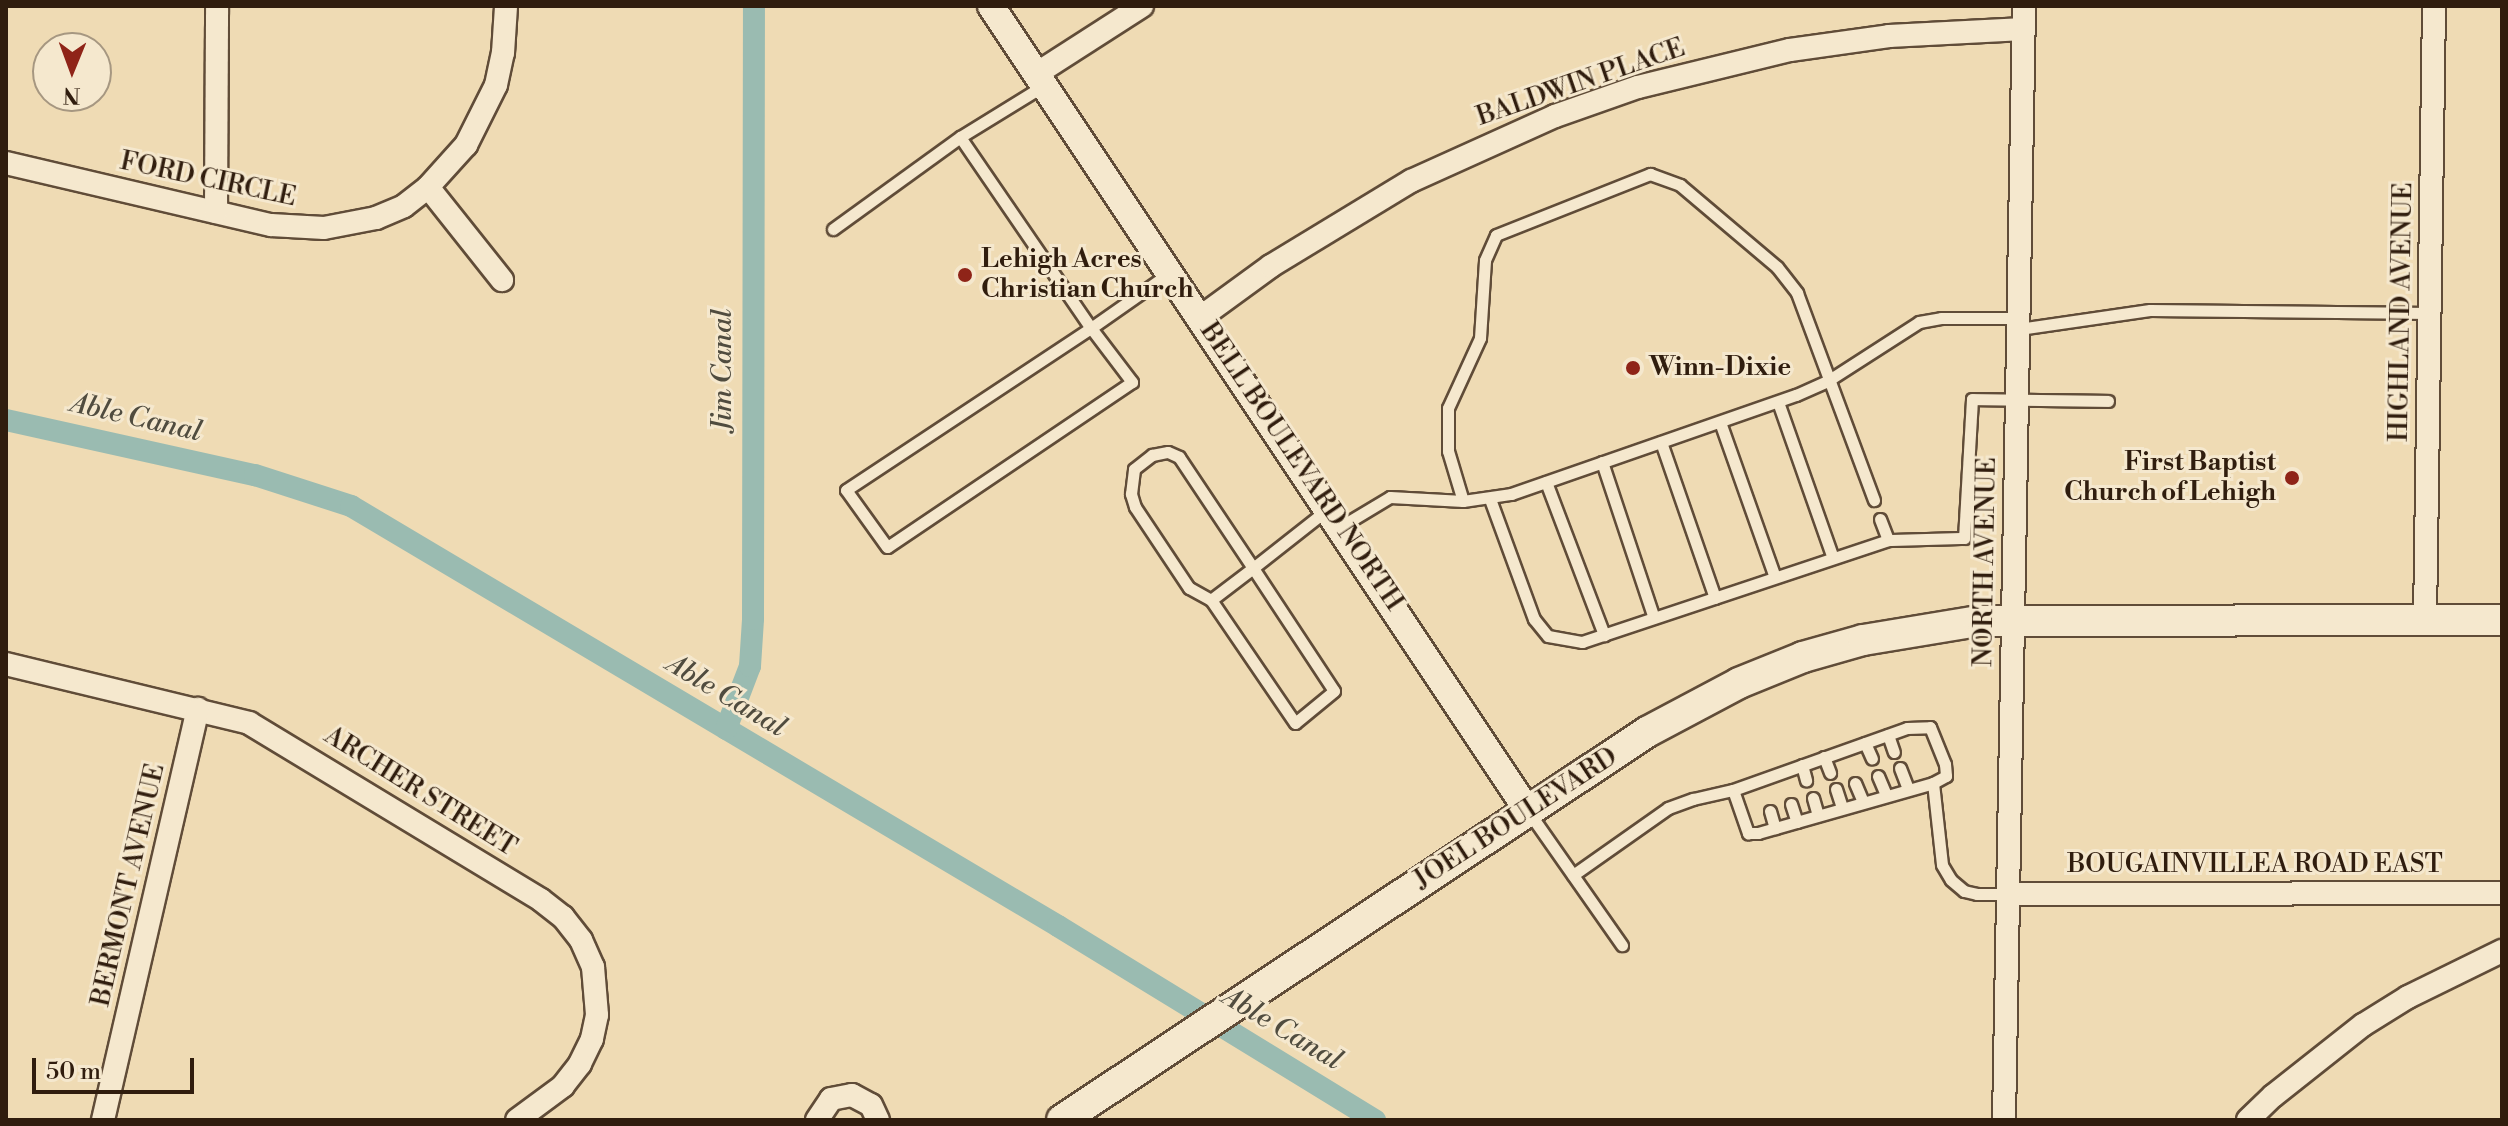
<!DOCTYPE html>
<style>
body{margin:0}
#map{position:relative;width:2508px;height:1126px;overflow:hidden;background:#efdbb4;font-family:"Libre Bodoni",serif}
div>[style]{position:absolute}
[style*='--x']{left:calc(var(--x)*1px);top:calc(var(--y)*1px);width:calc(var(--w)*1px);rotate:calc(var(--a)*1deg)}
.canal>*{height:22px;margin:-11px;padding:0 11px;transform-origin:11px;border-radius:11px;background:#9abbb1}
.roads{filter:drop-shadow(2px 0 #604c38) drop-shadow(-2px 0 #604c38) drop-shadow(0 2px #604c38) drop-shadow(0 -2px #604c38)}
.service>*{height:11px;margin:-5.5px;padding:0 5.5px;transform-origin:5.5px;border-radius:5.5px;background:#f5e8ce}
.minor>*{height:22px;margin:-11px;padding:0 11px;transform-origin:11px;border-radius:11px;background:#f5e8ce}
.tertiary>*{height:26px;margin:-13px;padding:0 13px;transform-origin:13px;border-radius:13px;background:#f5e8ce}
.secondary>*{height:30px;margin:-15px;padding:0 15px;transform-origin:15px;border-radius:15px;background:#f5e8ce}
.dots>*{width:22px;height:22px;translate:-50% -50%;box-sizing:border-box;border:4px solid #f5e8ce;border-radius:50%}
span{translate:-50% -50%;white-space:nowrap;text-align:center;line-height:1.15;-webkit-text-stroke:6px #f5e8ce;paint-order:stroke}
.street-label{font-size:26px;color:#301d0e}
.poi-label{font-size:26px;color:#301d0e;font-weight:700}
.left{translate:0 -50%;text-align:left}
.right{translate:-100% -50%;text-align:right}
.water-label{font-size:28px;color:#504c3f;font-style:italic}
.frame{position:absolute;inset:0;border:8px solid #301d0e;pointer-events:none}
.north{position:absolute;left:32px;top:32px;width:80px;height:80px;box-sizing:border-box;background:#f5e8ce;border:2px solid #a69781;border-radius:50%;rotate:181deg;font-size:22px;font-weight:700;line-height:32px;text-align:center;color:#301d0e}
.north::after{content:'';display:block;margin:auto;width:28px;height:36px;background:#8f2418;clip-path:polygon(50% 0,100% 100%,50% 72%,0 100%)}
.scale{position:absolute;left:32px;top:1058px;width:162px;height:36px;box-sizing:border-box;border:4px solid #301d0e;border-top:0;padding-left:10px;font-size:24px;line-height:28px;white-space:nowrap;color:#301d0e;-webkit-text-stroke:6px #f5e8ce;paint-order:stroke}
</style>
<div id="map">
<div class="canal">
<div style="--x:6;--y:420;--w:255;--a:12.5"></div>
<div style="--x:255;--y:475;--w:101;--a:17.9"></div>
<div style="--x:351;--y:506;--w:822;--a:30.71"></div>
<div style="--x:1058;--y:926;--w:372;--a:31.5"></div>
<div style="--x:726;--y:729;--w:67;--a:-69.1"></div>
<div style="--x:750;--y:666;--w:47;--a:-86.3"></div>
<div style="--x:753;--y:619;--w:613;--a:-89.91"></div>
</div>
<div class="roads">
<div class="service">
<div style="--x:1043;--y:86;--w:97;--a:148.4"></div>
<div style="--x:960;--y:137;--w:232;--a:55.6"></div>
<div style="--x:1091;--y:328;--w:98;--a:-35"></div>
<div style="--x:833;--y:229;--w:157;--a:-35.9"></div>
<div style="--x:1091;--y:328;--w:68;--a:52.8"></div>
<div style="--x:1132;--y:382;--w:295;--a:146"></div>
<div style="--x:887;--y:547;--w:70;--a:-125.7"></div>
<div style="--x:846;--y:490;--w:294;--a:-33.5"></div>
<div style="--x:2019;--y:329;--w:132;--a:-8.3"></div>
<div style="--x:2150;--y:310;--w:280;--a:0.6"></div>
<div style="--x:1778;--y:402;--w:165;--a:70.6"></div>
<div style="--x:1720;--y:422;--w:164;--a:70.5"></div>
<div style="--x:1661;--y:442;--w:165;--a:70.9"></div>
<div style="--x:1602;--y:462;--w:164;--a:71.6"></div>
<div style="--x:1546;--y:482;--w:164;--a:69.2"></div>
<div style="--x:1490;--y:499;--w:128;--a:69.9"></div>
<div style="--x:1534;--y:619;--w:22;--a:51"></div>
<div style="--x:1548;--y:636;--w:35;--a:10"></div>
<div style="--x:1582;--y:642;--w:323;--a:-18.4"></div>
<div style="--x:1888;--y:540;--w:76;--a:-1.5"></div>
<div style="--x:1964;--y:538;--w:139;--a:-86.7"></div>
<div style="--x:1972;--y:399;--w:136;--a:0.8"></div>
<div style="--x:1463;--y:501;--w:52;--a:-106.7"></div>
<div style="--x:1448;--y:451;--w:43;--a:-90"></div>
<div style="--x:1448;--y:408;--w:77;--a:-65.4"></div>
<div style="--x:1480;--y:338;--w:78;--a:-86.3"></div>
<div style="--x:1485;--y:260;--w:27;--a:-66"></div>
<div style="--x:1496;--y:235;--w:166;--a:-21.6"></div>
<div style="--x:1650;--y:174;--w:32;--a:20"></div>
<div style="--x:1680;--y:185;--w:127;--a:40.2"></div>
<div style="--x:1777;--y:267;--w:33;--a:52"></div>
<div style="--x:1797;--y:293;--w:221;--a:69.6"></div>
<div style="--x:1880;--y:519;--w:22;--a:69"></div>
<div style="--x:1340;--y:527;--w:58;--a:-31"></div>
<div style="--x:1390;--y:497;--w:73;--a:3.1"></div>
<div style="--x:1463;--y:501;--w:49;--a:-8.3"></div>
<div style="--x:1511;--y:494;--w:302;--a:-19.2"></div>
<div style="--x:1796;--y:395;--w:36;--a:-24"></div>
<div style="--x:1829;--y:380;--w:107;--a:-32.8"></div>
<div style="--x:1919;--y:322;--w:22;--a:-10"></div>
<div style="--x:1941;--y:318;--w:78;--a:0"></div>
<div style="--x:1211;--y:600;--w:25;--a:-151"></div>
<div style="--x:1189;--y:588;--w:97;--a:-123.7"></div>
<div style="--x:1135;--y:507;--w:14;--a:-107"></div>
<div style="--x:1131;--y:494;--w:25;--a:-83"></div>
<div style="--x:1134;--y:469;--w:23;--a:-38"></div>
<div style="--x:1152;--y:455;--w:16;--a:-11"></div>
<div style="--x:1168;--y:452;--w:12;--a:24"></div>
<div style="--x:1179;--y:457;--w:133;--a:56.3"></div>
<div style="--x:1253;--y:568;--w:147;--a:56.6"></div>
<div style="--x:1334;--y:691;--w:50;--a:140.6"></div>
<div style="--x:1295;--y:723;--w:149;--a:-124.3"></div>
<div style="--x:1211;--y:600;--w:53;--a:-37.3"></div>
<div style="--x:1253;--y:568;--w:95;--a:-38.2"></div>
<div style="--x:1888;--y:735;--w:18;--a:71"></div>
<div style="--x:1865;--y:743;--w:17;--a:66"></div>
<div style="--x:1824;--y:757;--w:17;--a:69"></div>
<div style="--x:1802;--y:765;--w:16;--a:75"></div>
<div style="--x:1900;--y:768;--w:22;--a:69"></div>
<div style="--x:1878;--y:776;--w:21;--a:67"></div>
<div style="--x:1855;--y:783;--w:21;--a:67"></div>
<div style="--x:1836;--y:789;--w:20;--a:72"></div>
<div style="--x:1733;--y:790;--w:185;--a:-19.6"></div>
<div style="--x:1907;--y:728;--w:23;--a:-2"></div>
<div style="--x:1930;--y:727;--w:40;--a:68"></div>
<div style="--x:1945;--y:764;--w:12;--a:85"></div>
<div style="--x:1946;--y:776;--w:15;--a:152"></div>
<div style="--x:1813;--y:798;--w:18;--a:74"></div>
<div style="--x:1791;--y:804;--w:19;--a:72"></div>
<div style="--x:1528;--y:811;--w:164;--a:55"></div>
<div style="--x:1770;--y:811;--w:18;--a:74"></div>
<div style="--x:1573;--y:875;--w:116;--a:-35.2"></div>
<div style="--x:1668;--y:808;--w:27;--a:-20"></div>
<div style="--x:1693;--y:799;--w:41;--a:-12.7"></div>
<div style="--x:1733;--y:790;--w:46;--a:70.8"></div>
<div style="--x:1748;--y:833;--w:10;--a:0"></div>
<div style="--x:1758;--y:833;--w:182;--a:-15.9"></div>
<div style="--x:1933;--y:783;--w:82;--a:83.7"></div>
<div style="--x:1942;--y:865;--w:17;--a:59"></div>
<div style="--x:1951;--y:880;--w:17;--a:40"></div>
<div style="--x:1964;--y:891;--w:13;--a:13"></div>
<div style="--x:1977;--y:894;--w:30;--a:0"></div>
</div>
<div class="minor">
<div style="--x:1036;--y:74;--w:126;--a:-32.7"></div>
<div style="--x:6;--y:163;--w:272;--a:13.2"></div>
<div style="--x:271;--y:225;--w:53;--a:3.2"></div>
<div style="--x:324;--y:228;--w:53;--a:-10.9"></div>
<div style="--x:376;--y:218;--w:30;--a:-23"></div>
<div style="--x:404;--y:206;--w:31;--a:-38"></div>
<div style="--x:428;--y:187;--w:57;--a:-47.9"></div>
<div style="--x:466;--y:145;--w:67;--a:-63.4"></div>
<div style="--x:496;--y:85;--w:33;--a:-78"></div>
<div style="--x:503;--y:53;--w:47;--a:-86.3"></div>
<div style="--x:428;--y:187;--w:119;--a:51.5"></div>
<div style="--x:216;--y:212;--w:206;--a:-89.7"></div>
<div style="--x:1201;--y:317;--w:87;--a:-36.1"></div>
<div style="--x:1271;--y:266;--w:164;--a:-31.3"></div>
<div style="--x:1411;--y:181;--w:158;--a:-24.3"></div>
<div style="--x:1555;--y:116;--w:88;--a:-19.3"></div>
<div style="--x:1638;--y:87;--w:156;--a:-13.7"></div>
<div style="--x:1790;--y:50;--w:100;--a:-8"></div>
<div style="--x:1889;--y:36;--w:135;--a:-3"></div>
<div style="--x:2425;--y:620;--w:614;--a:-89.16"></div>
<div style="--x:6;--y:664;--w:250;--a:13.6"></div>
<div style="--x:249;--y:723;--w:341;--a:31.2"></div>
<div style="--x:541;--y:900;--w:28;--a:38"></div>
<div style="--x:563;--y:917;--w:29;--a:52"></div>
<div style="--x:581;--y:940;--w:30;--a:66"></div>
<div style="--x:593;--y:967;--w:48;--a:85.2"></div>
<div style="--x:597;--y:1015;--w:25;--a:102"></div>
<div style="--x:592;--y:1039;--w:28;--a:116"></div>
<div style="--x:580;--y:1064;--w:28;--a:128"></div>
<div style="--x:563;--y:1086;--w:57;--a:143.5"></div>
<div style="--x:2007;--y:894;--w:495;--a:-0.1"></div>
<div style="--x:103;--y:1120;--w:422;--a:-77"></div>
<div style="--x:817;--y:1120;--w:25;--a:-56"></div>
<div style="--x:831;--y:1099;--w:21;--a:-11"></div>
<div style="--x:852;--y:1095;--w:21;--a:28"></div>
<div style="--x:871;--y:1105;--w:17;--a:65"></div>
<div style="--x:2004;--y:1120;--w:1114;--a:-88.97"></div>
<div style="--x:2248;--y:1120;--w:35;--a:-44"></div>
<div style="--x:2273;--y:1096;--w:115;--a:-38.3"></div>
<div style="--x:2363;--y:1025;--w:53;--a:-31.9"></div>
<div style="--x:2408;--y:997;--w:105;--a:-26.1"></div>
</div>
<div class="tertiary">
<div style="--x:991;--y:6;--w:968;--a:56.29"></div>
</div>
<div class="secondary">
<div style="--x:1062;--y:1120;--w:702;--a:-33.55"></div>
<div style="--x:1647;--y:732;--w:104;--a:-28"></div>
<div style="--x:1739;--y:683;--w:69;--a:-22.1"></div>
<div style="--x:1803;--y:657;--w:62;--a:-15.8"></div>
<div style="--x:1863;--y:640;--w:117;--a:-9.4"></div>
<div style="--x:1978;--y:621;--w:524;--a:-0.11"></div>
</div>
</div>
<div class="dots">
<div style="left:965px;top:275px;background:#8f2418"></div>
<div style="left:1633px;top:368px;background:#8f2418"></div>
<div style="left:2292px;top:478px;background:#8f2418"></div>
</div>
<div class="street-label">
<span style="left:1581px;top:83px;rotate:-19deg">BALDWIN PLACE</span>
<span style="left:208px;top:180px;rotate:12deg">FORD CIRCLE</span>
<span style="left:2402px;top:312px;rotate:-89deg">HIGHLAND AVENUE</span>
<span style="left:1301px;top:467px;rotate:56deg">BELL BOULEVARD NORTH</span>
<span style="left:1986px;top:562px;rotate:-89deg">NORTH AVENUE</span>
<span style="left:420px;top:792px;rotate:32deg">ARCHER STREET</span>
<span style="left:1516px;top:819px;rotate:-33deg">JOEL BOULEVARD</span>
<span style="left:2255px;top:865px">BOUGAINVILLEA ROAD EAST</span>
<span style="left:129px;top:885px;rotate:-77deg">BERMONT AVENUE</span>
</div>
<div class="poi-label">
<span class="left" style="left:981px;top:275px">Lehigh Acres<br>Christian Church</span>
<span class="left" style="left:1649px;top:368px">Winn-Dixie</span>
<span class="right" style="left:2276px;top:478px">First Baptist<br>Church of Lehigh</span>
</div>
<div class="water-label">
<span style="left:723px;top:370px;rotate:-90deg">Jim Canal</span>
<span style="left:136px;top:418px;rotate:13deg">Able Canal</span>
<span style="left:726px;top:696px;rotate:31deg">Able Canal</span>
<span style="left:1282px;top:1029px;rotate:31deg">Able Canal</span>
</div>
<div class="frame"></div>
<div class="north">N</div>
<div class="scale">50 m</div>
</div>
